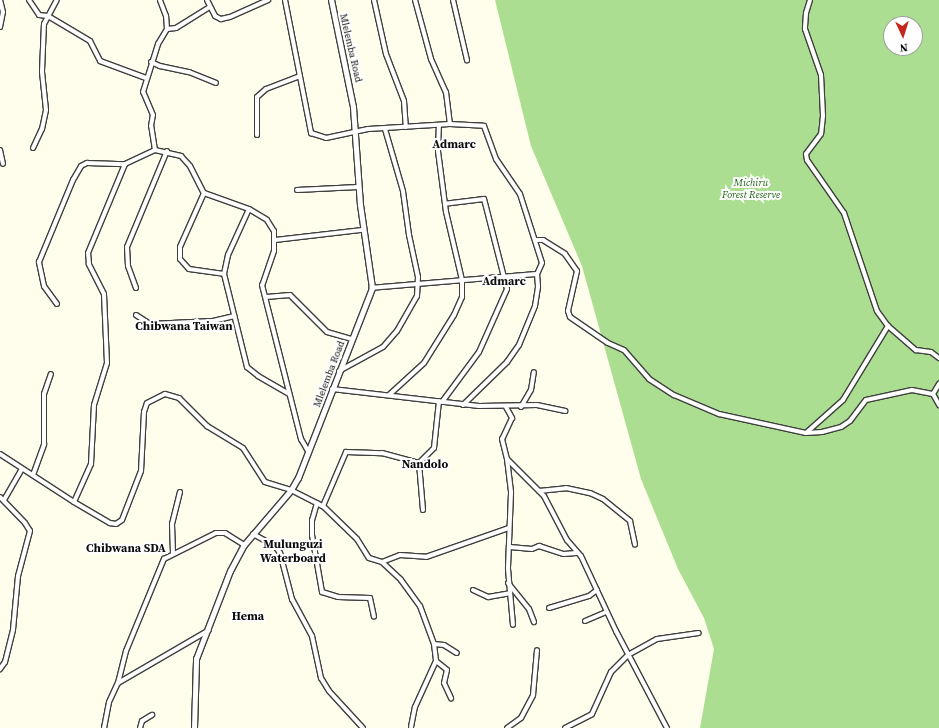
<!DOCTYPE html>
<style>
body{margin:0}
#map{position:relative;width:939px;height:728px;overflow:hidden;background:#fffdec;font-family:"Source Serif 4",serif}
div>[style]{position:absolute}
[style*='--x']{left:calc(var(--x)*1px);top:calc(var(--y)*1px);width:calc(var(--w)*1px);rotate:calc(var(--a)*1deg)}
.forest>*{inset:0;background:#abde90}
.roads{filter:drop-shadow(1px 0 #3f3f3f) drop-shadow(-1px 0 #3f3f3f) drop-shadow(0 1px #3f3f3f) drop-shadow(0 -1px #3f3f3f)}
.minor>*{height:4px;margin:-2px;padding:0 2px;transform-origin:2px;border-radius:2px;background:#fff}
.tertiary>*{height:4.5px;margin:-2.25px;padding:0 2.25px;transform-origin:2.25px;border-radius:2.25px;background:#fff}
span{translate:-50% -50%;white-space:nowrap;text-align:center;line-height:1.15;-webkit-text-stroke:4px #fff;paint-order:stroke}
.street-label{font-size:10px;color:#0c0c0c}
.park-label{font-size:10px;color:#206818;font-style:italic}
.quarter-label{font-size:12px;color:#0c0c0c;font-weight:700}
.north{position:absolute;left:883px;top:16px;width:40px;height:40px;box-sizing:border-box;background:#fff;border:1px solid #9e9e9e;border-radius:50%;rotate:176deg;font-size:11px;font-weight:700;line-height:16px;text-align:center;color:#0c0c0c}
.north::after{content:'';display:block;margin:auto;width:14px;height:18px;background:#c6251a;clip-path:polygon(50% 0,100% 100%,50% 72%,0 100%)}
</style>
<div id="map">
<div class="forest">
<div style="clip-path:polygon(evenodd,495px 0,939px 0,939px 728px,700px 728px,714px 649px,704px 618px,678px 569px,641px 479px,582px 266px,531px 146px,495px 0,891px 24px,915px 24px,915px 48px,891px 48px,891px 24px)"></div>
</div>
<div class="roads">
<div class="minor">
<div style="--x:29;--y:0;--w:18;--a:56"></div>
<div style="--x:39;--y:15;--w:9;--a:6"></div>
<div style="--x:48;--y:16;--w:49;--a:30.8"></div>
<div style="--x:90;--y:41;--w:22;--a:63"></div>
<div style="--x:100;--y:61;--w:49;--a:20.3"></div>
<div style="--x:207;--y:0;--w:18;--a:63"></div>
<div style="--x:215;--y:16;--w:7;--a:27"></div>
<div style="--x:221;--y:19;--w:9;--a:-13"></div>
<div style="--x:230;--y:17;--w:42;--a:-24.1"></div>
<div style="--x:285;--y:0;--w:136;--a:78.9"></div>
<div style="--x:311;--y:133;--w:16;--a:18"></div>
<div style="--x:326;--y:138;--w:43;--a:-12.1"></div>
<div style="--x:368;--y:129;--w:82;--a:-3.5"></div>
<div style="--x:450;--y:124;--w:34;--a:3"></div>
<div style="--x:484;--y:126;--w:35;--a:70"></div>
<div style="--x:496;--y:159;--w:42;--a:55.6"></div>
<div style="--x:520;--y:194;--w:72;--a:72.3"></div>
<div style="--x:542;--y:263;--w:12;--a:114"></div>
<div style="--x:537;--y:274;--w:166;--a:175.2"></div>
<div style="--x:374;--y:0;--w:55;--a:77.5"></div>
<div style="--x:386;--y:54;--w:50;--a:69"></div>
<div style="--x:404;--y:101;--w:26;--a:86"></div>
<div style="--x:415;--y:0;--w:61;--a:74.8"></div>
<div style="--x:431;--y:59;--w:36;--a:66"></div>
<div style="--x:446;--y:92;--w:32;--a:83"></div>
<div style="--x:453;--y:0;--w:62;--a:76.9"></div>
<div style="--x:810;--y:0;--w:14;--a:107"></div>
<div style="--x:806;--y:13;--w:16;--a:94"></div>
<div style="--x:805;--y:29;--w:49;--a:70.8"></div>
<div style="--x:821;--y:75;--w:41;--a:87.2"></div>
<div style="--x:823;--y:116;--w:18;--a:96"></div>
<div style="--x:821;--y:134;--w:25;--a:127"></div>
<div style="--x:806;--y:154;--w:6;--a:81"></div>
<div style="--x:807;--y:160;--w:65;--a:55.1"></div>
<div style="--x:844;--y:213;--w:103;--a:71.4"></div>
<div style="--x:877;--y:311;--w:19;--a:54"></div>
<div style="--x:888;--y:326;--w:37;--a:41"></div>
<div style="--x:916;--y:350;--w:15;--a:8"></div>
<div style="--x:931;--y:352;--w:10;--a:37"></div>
<div style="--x:0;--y:27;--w:15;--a:-79"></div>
<div style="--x:3;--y:12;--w:12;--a:-104"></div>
<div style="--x:167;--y:29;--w:9;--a:-6"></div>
<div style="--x:176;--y:28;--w:39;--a:-32"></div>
<div style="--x:151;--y:62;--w:10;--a:24"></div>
<div style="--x:160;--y:66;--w:30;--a:12"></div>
<div style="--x:189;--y:72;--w:29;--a:22"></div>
<div style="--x:257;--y:135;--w:38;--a:-90"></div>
<div style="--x:257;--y:97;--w:12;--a:-42"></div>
<div style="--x:266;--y:89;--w:36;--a:-21"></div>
<div style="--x:33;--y:148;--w:21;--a:-65"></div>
<div style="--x:42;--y:129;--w:19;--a:-78"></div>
<div style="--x:46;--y:110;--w:39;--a:-96"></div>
<div style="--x:42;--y:71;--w:47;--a:-87.6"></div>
<div style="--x:44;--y:24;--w:27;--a:-62"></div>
<div style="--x:0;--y:150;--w:14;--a:78"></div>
<div style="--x:155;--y:150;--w:24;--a:-99"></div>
<div style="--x:151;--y:126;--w:11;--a:-80"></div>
<div style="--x:153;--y:115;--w:25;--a:-113"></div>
<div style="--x:143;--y:92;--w:50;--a:-72.6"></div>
<div style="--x:158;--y:44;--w:17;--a:-59"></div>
<div style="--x:167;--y:29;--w:13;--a:-94"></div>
<div style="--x:166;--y:16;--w:17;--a:-111"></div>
<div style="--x:297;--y:190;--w:61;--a:-2.8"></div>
<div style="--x:204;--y:193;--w:59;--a:114"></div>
<div style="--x:180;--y:247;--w:12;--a:90"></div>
<div style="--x:180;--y:259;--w:13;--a:48"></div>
<div style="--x:189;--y:269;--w:35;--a:8"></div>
<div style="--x:249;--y:209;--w:51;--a:114.5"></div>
<div style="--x:228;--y:255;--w:19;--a:102"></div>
<div style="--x:224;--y:274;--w:96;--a:76.1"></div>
<div style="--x:247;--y:367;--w:14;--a:39"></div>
<div style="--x:258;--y:376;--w:36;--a:30"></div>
<div style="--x:275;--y:240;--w:88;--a:-6.6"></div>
<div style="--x:536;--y:240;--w:7;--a:0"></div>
<div style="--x:543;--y:240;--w:26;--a:32"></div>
<div style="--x:565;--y:254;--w:21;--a:55"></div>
<div style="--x:577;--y:271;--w:41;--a:102.7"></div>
<div style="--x:568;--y:311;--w:6;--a:72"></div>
<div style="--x:570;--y:317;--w:46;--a:34.4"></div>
<div style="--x:608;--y:343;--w:17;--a:24"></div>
<div style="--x:624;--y:350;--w:38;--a:49"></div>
<div style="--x:649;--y:379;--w:30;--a:33"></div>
<div style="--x:674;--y:395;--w:49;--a:22.9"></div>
<div style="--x:719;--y:414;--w:89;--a:12.3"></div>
<div style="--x:806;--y:433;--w:16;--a:-4"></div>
<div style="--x:822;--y:432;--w:20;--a:-15"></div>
<div style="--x:841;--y:427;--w:11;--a:-34"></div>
<div style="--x:850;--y:421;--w:26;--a:-53"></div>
<div style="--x:866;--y:400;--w:47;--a:-12.3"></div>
<div style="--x:912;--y:390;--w:21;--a:11"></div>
<div style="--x:933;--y:394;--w:13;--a:61"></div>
<div style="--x:136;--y:288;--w:23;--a:-110"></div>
<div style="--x:128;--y:266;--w:19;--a:-93"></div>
<div style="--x:127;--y:247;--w:104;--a:-67.4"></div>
<div style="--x:266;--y:297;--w:24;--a:-5"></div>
<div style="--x:290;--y:295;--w:52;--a:45"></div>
<div style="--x:327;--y:332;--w:26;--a:16"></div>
<div style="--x:57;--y:304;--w:22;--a:-126"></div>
<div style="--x:44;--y:286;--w:25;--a:-102"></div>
<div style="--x:39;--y:262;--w:89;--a:-67.5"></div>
<div style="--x:73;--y:180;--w:16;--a:-60"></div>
<div style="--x:81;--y:166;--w:7;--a:-27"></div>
<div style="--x:87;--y:163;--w:38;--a:2"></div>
<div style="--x:136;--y:315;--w:17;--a:33"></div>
<div style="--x:150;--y:324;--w:63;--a:-2.7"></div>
<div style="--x:213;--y:321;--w:22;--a:-13"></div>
<div style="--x:339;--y:371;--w:50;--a:-28.6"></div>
<div style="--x:383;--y:347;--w:21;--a:-49"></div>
<div style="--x:397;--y:331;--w:40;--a:-60.3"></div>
<div style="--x:417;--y:296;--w:19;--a:-87"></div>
<div style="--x:418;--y:277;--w:43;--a:-102.1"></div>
<div style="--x:409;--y:235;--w:44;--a:-97.8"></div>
<div style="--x:403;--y:191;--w:65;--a:-106.2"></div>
<div style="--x:332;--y:389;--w:148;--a:6.6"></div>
<div style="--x:479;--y:406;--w:58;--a:-1"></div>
<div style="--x:537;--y:405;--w:29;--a:12"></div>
<div style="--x:933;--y:394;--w:12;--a:-59"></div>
<div style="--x:389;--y:395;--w:47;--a:-42.4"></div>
<div style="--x:424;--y:363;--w:57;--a:-58"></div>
<div style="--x:454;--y:315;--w:20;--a:-66"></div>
<div style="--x:462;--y:297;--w:17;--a:-90"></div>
<div style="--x:462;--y:280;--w:70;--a:-103.2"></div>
<div style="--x:446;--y:212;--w:62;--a:-97.5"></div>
<div style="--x:438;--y:151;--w:26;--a:-88"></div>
<div style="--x:442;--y:402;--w:62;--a:-53.5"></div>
<div style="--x:479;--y:352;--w:69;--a:-66"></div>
<div style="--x:507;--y:289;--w:93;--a:-104.3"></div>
<div style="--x:484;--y:199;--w:39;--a:173"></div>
<div style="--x:463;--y:405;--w:62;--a:-44.3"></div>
<div style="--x:507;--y:362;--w:21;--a:-55"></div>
<div style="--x:519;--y:345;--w:42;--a:-67.7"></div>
<div style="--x:535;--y:306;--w:20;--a:-81"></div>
<div style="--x:538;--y:286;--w:12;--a:-95"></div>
<div style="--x:506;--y:407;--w:13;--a:61"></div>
<div style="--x:512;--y:418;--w:23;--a:115"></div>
<div style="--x:502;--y:439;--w:21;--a:76"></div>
<div style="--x:507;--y:459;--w:34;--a:83"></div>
<div style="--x:511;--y:493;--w:76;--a:92.3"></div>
<div style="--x:508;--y:569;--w:56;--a:84.9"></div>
<div style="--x:521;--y:407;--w:20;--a:-60"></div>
<div style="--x:531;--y:390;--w:18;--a:-81"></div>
<div style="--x:806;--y:433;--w:50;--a:-41.7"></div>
<div style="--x:843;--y:400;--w:87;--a:-58.7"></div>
<div style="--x:0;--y:454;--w:88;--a:33"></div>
<div style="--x:74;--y:502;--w:42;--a:30.3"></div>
<div style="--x:110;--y:523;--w:6;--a:9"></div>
<div style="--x:116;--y:524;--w:7;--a:-34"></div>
<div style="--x:122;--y:520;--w:53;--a:-68.8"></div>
<div style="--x:141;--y:471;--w:59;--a:-87.1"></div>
<div style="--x:144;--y:412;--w:9;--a:-72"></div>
<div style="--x:147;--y:403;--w:20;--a:-27"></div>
<div style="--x:165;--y:394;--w:15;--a:16"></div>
<div style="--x:179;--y:398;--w:40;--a:45"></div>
<div style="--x:207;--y:426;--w:42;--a:31.4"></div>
<div style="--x:243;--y:448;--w:40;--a:57.1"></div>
<div style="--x:265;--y:482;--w:27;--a:17"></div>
<div style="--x:291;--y:490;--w:36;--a:27"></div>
<div style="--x:323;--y:506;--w:47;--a:44.1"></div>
<div style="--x:357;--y:539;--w:22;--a:58"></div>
<div style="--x:369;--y:558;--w:14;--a:17"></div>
<div style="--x:382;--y:562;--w:26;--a:43"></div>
<div style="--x:401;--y:580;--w:32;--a:54"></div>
<div style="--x:420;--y:606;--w:40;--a:69.8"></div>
<div style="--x:434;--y:644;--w:17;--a:83"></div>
<div style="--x:436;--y:661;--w:14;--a:39"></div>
<div style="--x:447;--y:670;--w:13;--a:103"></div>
<div style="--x:444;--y:683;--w:17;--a:65"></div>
<div style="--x:507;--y:459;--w:52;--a:45"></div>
<div style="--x:544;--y:496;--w:50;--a:62.4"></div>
<div style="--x:567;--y:540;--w:21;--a:49"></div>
<div style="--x:581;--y:556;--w:83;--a:65"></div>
<div style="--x:616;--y:631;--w:110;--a:62.3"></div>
<div style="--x:33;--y:475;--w:33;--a:-70"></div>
<div style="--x:44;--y:444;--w:50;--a:-90"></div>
<div style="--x:44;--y:394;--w:21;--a:-71"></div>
<div style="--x:539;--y:491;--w:27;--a:-6"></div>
<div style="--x:566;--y:488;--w:25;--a:12"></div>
<div style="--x:590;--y:493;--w:14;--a:25"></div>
<div style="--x:603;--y:499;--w:35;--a:39"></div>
<div style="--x:630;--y:521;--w:24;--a:78"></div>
<div style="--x:0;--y:497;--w:36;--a:46"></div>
<div style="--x:25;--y:523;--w:9;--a:58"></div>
<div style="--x:30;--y:531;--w:47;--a:104.9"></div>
<div style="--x:18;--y:576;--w:54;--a:95.3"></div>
<div style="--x:13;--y:630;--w:33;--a:104"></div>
<div style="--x:5;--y:662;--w:9;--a:126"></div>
<div style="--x:4;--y:500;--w:36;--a:-60"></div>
<div style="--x:74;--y:502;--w:42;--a:-65.9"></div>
<div style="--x:91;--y:464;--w:59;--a:-87.1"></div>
<div style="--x:94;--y:405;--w:44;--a:-72.8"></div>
<div style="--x:107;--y:363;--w:69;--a:-92.5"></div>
<div style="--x:104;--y:294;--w:34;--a:-117"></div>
<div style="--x:89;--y:264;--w:11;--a:-95"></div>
<div style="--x:88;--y:253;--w:96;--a:-67.4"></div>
<div style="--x:125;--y:164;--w:33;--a:-25"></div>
<div style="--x:155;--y:150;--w:27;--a:13"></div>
<div style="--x:181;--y:156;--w:13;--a:48"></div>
<div style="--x:190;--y:166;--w:30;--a:63"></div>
<div style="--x:204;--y:193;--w:48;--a:19.6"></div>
<div style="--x:249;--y:209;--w:21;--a:31"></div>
<div style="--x:267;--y:220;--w:13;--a:58"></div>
<div style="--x:274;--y:231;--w:20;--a:90"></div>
<div style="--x:274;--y:251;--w:36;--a:109"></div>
<div style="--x:262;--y:285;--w:159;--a:75.8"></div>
<div style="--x:301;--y:439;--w:16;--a:60"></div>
<div style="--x:317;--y:503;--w:18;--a:106"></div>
<div style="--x:312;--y:520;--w:15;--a:90"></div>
<div style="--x:312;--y:535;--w:58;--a:80"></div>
<div style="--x:322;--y:592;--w:17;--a:17"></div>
<div style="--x:338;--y:597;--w:32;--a:2"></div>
<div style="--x:370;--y:598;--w:19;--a:78"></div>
<div style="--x:323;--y:506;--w:59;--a:-66.9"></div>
<div style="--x:346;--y:452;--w:36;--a:2"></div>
<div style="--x:382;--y:453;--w:38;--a:15"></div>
<div style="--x:423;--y:510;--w:47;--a:-94.9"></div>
<div style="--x:419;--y:463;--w:21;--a:-45"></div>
<div style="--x:434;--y:448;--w:47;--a:-83.9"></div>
<div style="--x:253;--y:534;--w:25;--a:29"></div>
<div style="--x:275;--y:546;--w:9;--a:54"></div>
<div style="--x:280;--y:553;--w:48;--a:75.4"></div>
<div style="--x:292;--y:599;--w:42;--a:61.6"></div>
<div style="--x:312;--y:636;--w:43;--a:77.9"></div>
<div style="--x:321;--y:678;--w:15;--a:58"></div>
<div style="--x:329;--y:691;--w:50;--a:47.4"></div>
<div style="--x:510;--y:547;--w:22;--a:5"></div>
<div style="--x:532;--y:549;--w:8;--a:-23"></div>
<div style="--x:539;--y:546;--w:26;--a:18"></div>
<div style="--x:564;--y:554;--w:12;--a:-5"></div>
<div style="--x:173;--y:553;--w:29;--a:-92"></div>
<div style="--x:172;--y:524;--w:33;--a:-76"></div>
<div style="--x:382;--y:562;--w:19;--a:-21"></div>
<div style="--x:400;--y:555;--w:26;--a:4"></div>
<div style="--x:426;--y:557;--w:88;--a:-19.3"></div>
<div style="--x:508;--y:583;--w:33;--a:51"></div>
<div style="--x:529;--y:609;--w:14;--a:69"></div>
<div style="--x:473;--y:590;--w:17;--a:25"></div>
<div style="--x:488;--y:597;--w:22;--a:-10"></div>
<div style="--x:549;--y:608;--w:42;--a:-16.7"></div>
<div style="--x:589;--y:596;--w:10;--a:-37"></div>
<div style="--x:585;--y:621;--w:23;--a:-23"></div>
<div style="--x:434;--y:644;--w:10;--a:6"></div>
<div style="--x:444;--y:645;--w:15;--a:32"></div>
<div style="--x:118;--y:683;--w:105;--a:-30.2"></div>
<div style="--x:411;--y:727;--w:20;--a:-79"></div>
<div style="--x:415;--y:707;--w:51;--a:-65.5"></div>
<div style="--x:104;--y:728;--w:26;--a:-79"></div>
<div style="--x:109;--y:702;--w:21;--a:-65"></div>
<div style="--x:118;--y:683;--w:33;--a:-76"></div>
<div style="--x:126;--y:651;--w:100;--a:-67.6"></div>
<div style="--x:164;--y:559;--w:58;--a:-26.6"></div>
<div style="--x:216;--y:533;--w:9;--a:0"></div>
<div style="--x:225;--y:533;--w:22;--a:32"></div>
<div style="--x:140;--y:728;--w:7;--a:-74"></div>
<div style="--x:142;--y:721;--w:12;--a:-31"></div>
<div style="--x:507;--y:728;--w:17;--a:-36"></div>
<div style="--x:521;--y:718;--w:26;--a:-62"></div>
<div style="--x:533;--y:695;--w:45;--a:-84.9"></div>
<div style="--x:565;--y:728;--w:30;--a:-27"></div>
<div style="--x:592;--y:714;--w:46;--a:-65.7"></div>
<div style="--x:611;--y:672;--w:24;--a:-45"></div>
<div style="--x:628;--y:655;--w:33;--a:-29"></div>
<div style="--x:657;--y:639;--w:42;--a:-8.1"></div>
</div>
<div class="tertiary">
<div style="--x:194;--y:728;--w:69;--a:-88.3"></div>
<div style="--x:196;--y:659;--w:94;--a:-68.9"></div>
<div style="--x:230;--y:571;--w:30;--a:-62"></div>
<div style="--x:244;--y:545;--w:72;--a:-49.5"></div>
<div style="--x:291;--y:490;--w:14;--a:-60"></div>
<div style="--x:298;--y:478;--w:204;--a:-68.7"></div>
<div style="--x:372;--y:288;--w:84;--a:-98.2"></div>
<div style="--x:360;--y:205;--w:98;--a:-94.1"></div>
<div style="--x:353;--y:107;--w:109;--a:-101.6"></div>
</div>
</div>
<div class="street-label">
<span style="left:351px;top:48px;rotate:77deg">Mlelemba Road</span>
<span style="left:329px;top:374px;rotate:-69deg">Mlelemba Road</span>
</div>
<div class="park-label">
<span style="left:751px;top:188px">Michiru<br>Forest Reserve</span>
</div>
<div class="quarter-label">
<span style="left:454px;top:145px">Admarc</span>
<span style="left:504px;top:282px">Admarc</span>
<span style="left:184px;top:327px">Chibwana Taiwan</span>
<span style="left:425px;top:465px">Nandolo</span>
<span style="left:293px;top:552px">Mulunguzi<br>Waterboard</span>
<span style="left:126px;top:549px">Chibwana SDA</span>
<span style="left:248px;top:617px">Hema</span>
</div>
<div class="north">N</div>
</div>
